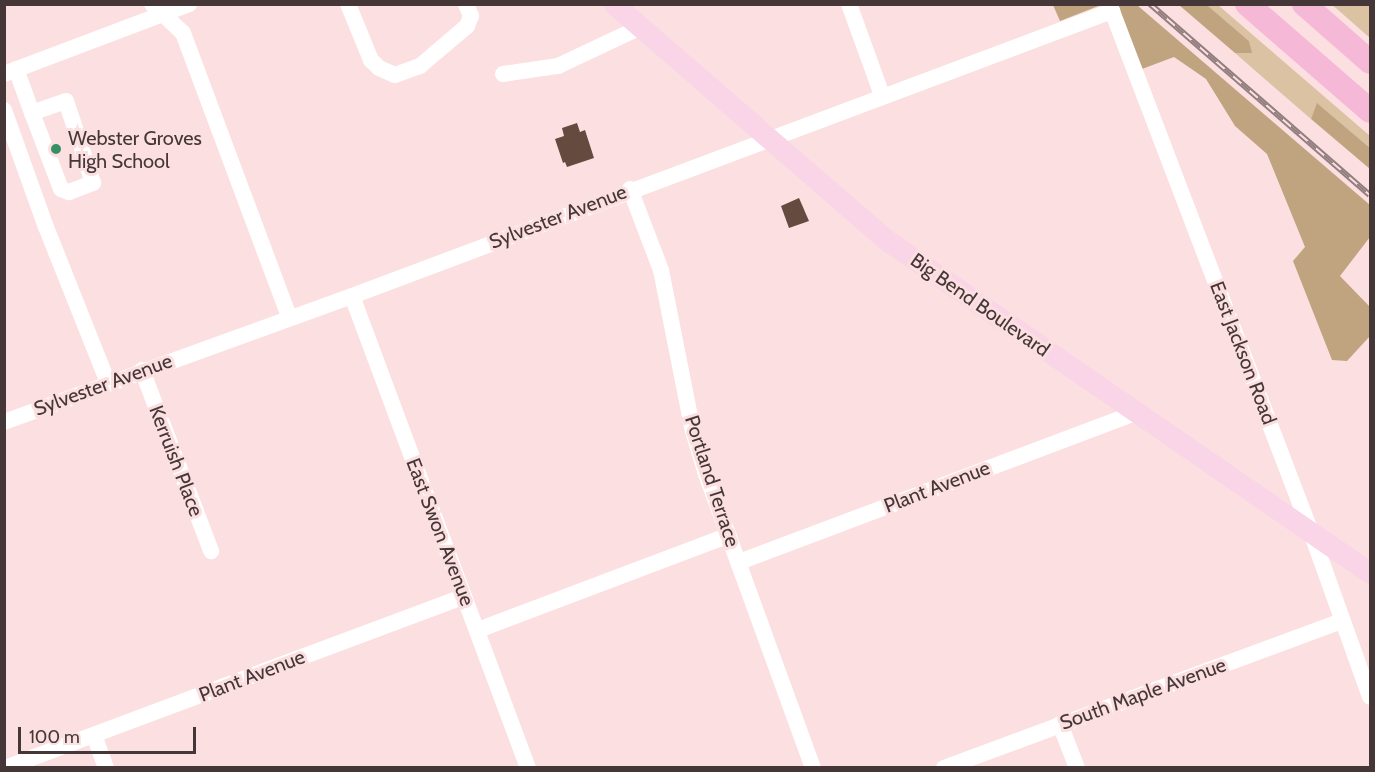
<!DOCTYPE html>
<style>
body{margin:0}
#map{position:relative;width:1375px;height:772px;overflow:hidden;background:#fcdfe0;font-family:Cabin,sans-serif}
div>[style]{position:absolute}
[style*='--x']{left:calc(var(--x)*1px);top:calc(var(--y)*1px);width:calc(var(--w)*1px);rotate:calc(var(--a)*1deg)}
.green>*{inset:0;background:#dac2a3}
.forest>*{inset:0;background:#c0a47f}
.building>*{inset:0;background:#644a3f}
.minor>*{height:16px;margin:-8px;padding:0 8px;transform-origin:8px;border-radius:8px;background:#fff}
.major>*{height:21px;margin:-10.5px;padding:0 10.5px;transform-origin:10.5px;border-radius:10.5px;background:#fad4e7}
.highway>*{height:24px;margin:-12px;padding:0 12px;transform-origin:12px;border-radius:12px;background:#f6b8d7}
.rail>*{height:6px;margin-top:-3px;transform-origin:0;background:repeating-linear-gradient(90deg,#fcdfe0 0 11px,#927e7e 0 22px);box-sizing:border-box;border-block:2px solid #927e7e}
.dots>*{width:16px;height:16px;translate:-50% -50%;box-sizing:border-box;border:3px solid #fcdfe0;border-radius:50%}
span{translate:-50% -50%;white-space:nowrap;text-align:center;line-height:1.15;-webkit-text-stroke:6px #fcdfe0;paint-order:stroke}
.poi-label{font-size:20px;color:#453737}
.left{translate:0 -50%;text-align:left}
.street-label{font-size:20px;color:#453737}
.frame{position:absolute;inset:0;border:6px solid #453737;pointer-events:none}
.scale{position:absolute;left:18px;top:727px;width:178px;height:27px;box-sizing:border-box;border:3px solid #453737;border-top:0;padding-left:8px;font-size:18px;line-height:21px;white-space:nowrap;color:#453737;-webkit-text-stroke:4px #fcdfe0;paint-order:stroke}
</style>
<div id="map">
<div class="green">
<div style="clip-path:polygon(1207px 5px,1218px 5px,1370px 136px,1370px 148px,1318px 104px,1311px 119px,1235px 53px,1251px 53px,1249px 41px)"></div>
<div style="clip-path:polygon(1332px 5px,1370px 5px,1370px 38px,1337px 9px)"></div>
</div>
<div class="forest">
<div style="clip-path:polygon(1053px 5px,1101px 5px,1060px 21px)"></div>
<div style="clip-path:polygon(1115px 5px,1137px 5px,1370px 205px,1370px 237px,1340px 276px,1370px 307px,1370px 336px,1347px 361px,1332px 360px,1293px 261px,1305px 247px,1267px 154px,1235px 126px,1206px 79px,1174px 57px,1142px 69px)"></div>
<div style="clip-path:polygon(1179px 5px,1207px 5px,1249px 41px,1252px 53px,1235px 53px)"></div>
<div style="clip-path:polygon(1317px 103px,1370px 148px,1370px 169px,1311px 119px)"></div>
</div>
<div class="building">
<div style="clip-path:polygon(577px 123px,580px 132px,585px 130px,594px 158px,567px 167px,565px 162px,563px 163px,555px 139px,564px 136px,562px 128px)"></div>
<div style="clip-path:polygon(799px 198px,809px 221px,789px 228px,781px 206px)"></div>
</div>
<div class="minor">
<div style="--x:152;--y:4;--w:42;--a:43.1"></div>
<div style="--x:183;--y:33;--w:303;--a:69.5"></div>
<div style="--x:348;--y:4;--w:61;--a:67.7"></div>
<div style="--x:371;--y:60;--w:11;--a:45"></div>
<div style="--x:379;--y:68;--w:17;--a:24"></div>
<div style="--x:395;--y:75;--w:27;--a:-20"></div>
<div style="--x:420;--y:66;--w:62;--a:-40.4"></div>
<div style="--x:467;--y:26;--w:11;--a:-68"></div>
<div style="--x:471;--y:16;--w:13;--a:-113"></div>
<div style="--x:849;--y:4;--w:97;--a:70.1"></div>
<div style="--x:16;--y:69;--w:47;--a:70"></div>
<div style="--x:32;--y:113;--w:81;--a:69.1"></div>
<div style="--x:61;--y:189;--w:9;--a:21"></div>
<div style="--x:69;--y:192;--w:26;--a:-21"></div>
<div style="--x:93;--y:183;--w:86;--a:-108.2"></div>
<div style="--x:66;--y:101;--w:36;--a:161"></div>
<div style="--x:4;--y:74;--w:198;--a:-20.7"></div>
<div style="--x:503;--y:74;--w:56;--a:-8.3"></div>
<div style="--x:558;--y:66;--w:92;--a:-25.2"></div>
<div style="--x:4;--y:110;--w:124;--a:70.3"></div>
<div style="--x:46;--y:227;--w:168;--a:68.3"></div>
<div style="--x:630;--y:189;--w:87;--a:69.1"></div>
<div style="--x:661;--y:270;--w:164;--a:78.8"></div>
<div style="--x:693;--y:431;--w:45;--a:73.2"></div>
<div style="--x:706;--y:474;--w:313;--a:70"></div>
<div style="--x:352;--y:296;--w:504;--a:69.55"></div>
<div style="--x:142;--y:370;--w:194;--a:69.1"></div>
<div style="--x:4;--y:422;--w:370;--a:-19.9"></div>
<div style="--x:352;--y:296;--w:812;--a:-20.56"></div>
<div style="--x:1112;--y:11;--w:558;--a:69.1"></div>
<div style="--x:1311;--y:532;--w:175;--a:70.3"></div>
<div style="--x:739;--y:562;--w:424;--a:-20.6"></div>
<div style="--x:478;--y:630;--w:268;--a:-20.7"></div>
<div style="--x:1060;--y:724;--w:47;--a:68.9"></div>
<div style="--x:94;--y:735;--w:35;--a:70"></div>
<div style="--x:5;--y:768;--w:490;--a:-20.5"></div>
<div style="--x:944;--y:768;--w:424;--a:-20.3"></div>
</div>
<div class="major">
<div style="--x:614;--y:4;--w:362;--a:40.9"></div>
<div style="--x:888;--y:241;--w:585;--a:34.56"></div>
</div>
<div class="highway">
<div style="--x:1247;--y:4;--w:163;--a:41"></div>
<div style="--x:1304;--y:4;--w:88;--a:41.3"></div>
</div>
<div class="rail">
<div style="--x:1150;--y:4;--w:291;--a:41"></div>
</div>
<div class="dots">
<div style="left:56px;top:149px;background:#369066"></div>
</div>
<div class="poi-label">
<span class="left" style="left:68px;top:150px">Webster Groves<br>High School</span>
</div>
<div class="street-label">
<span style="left:558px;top:217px;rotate:-21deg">Sylvester Avenue</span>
<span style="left:980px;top:305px;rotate:35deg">Big Bend Boulevard</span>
<span style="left:1243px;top:353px;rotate:69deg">East Jackson Road</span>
<span style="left:103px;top:385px;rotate:-20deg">Sylvester Avenue</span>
<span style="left:176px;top:461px;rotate:69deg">Kerruish Place</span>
<span style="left:712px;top:481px;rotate:72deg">Portland Terrace</span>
<span style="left:937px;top:487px;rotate:-21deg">Plant Avenue</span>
<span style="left:440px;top:532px;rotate:69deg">East Swon Avenue</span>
<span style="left:252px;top:676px;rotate:-21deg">Plant Avenue</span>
<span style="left:1143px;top:694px;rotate:-20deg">South Maple Avenue</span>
</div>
<div class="frame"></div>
<div class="scale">100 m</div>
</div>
